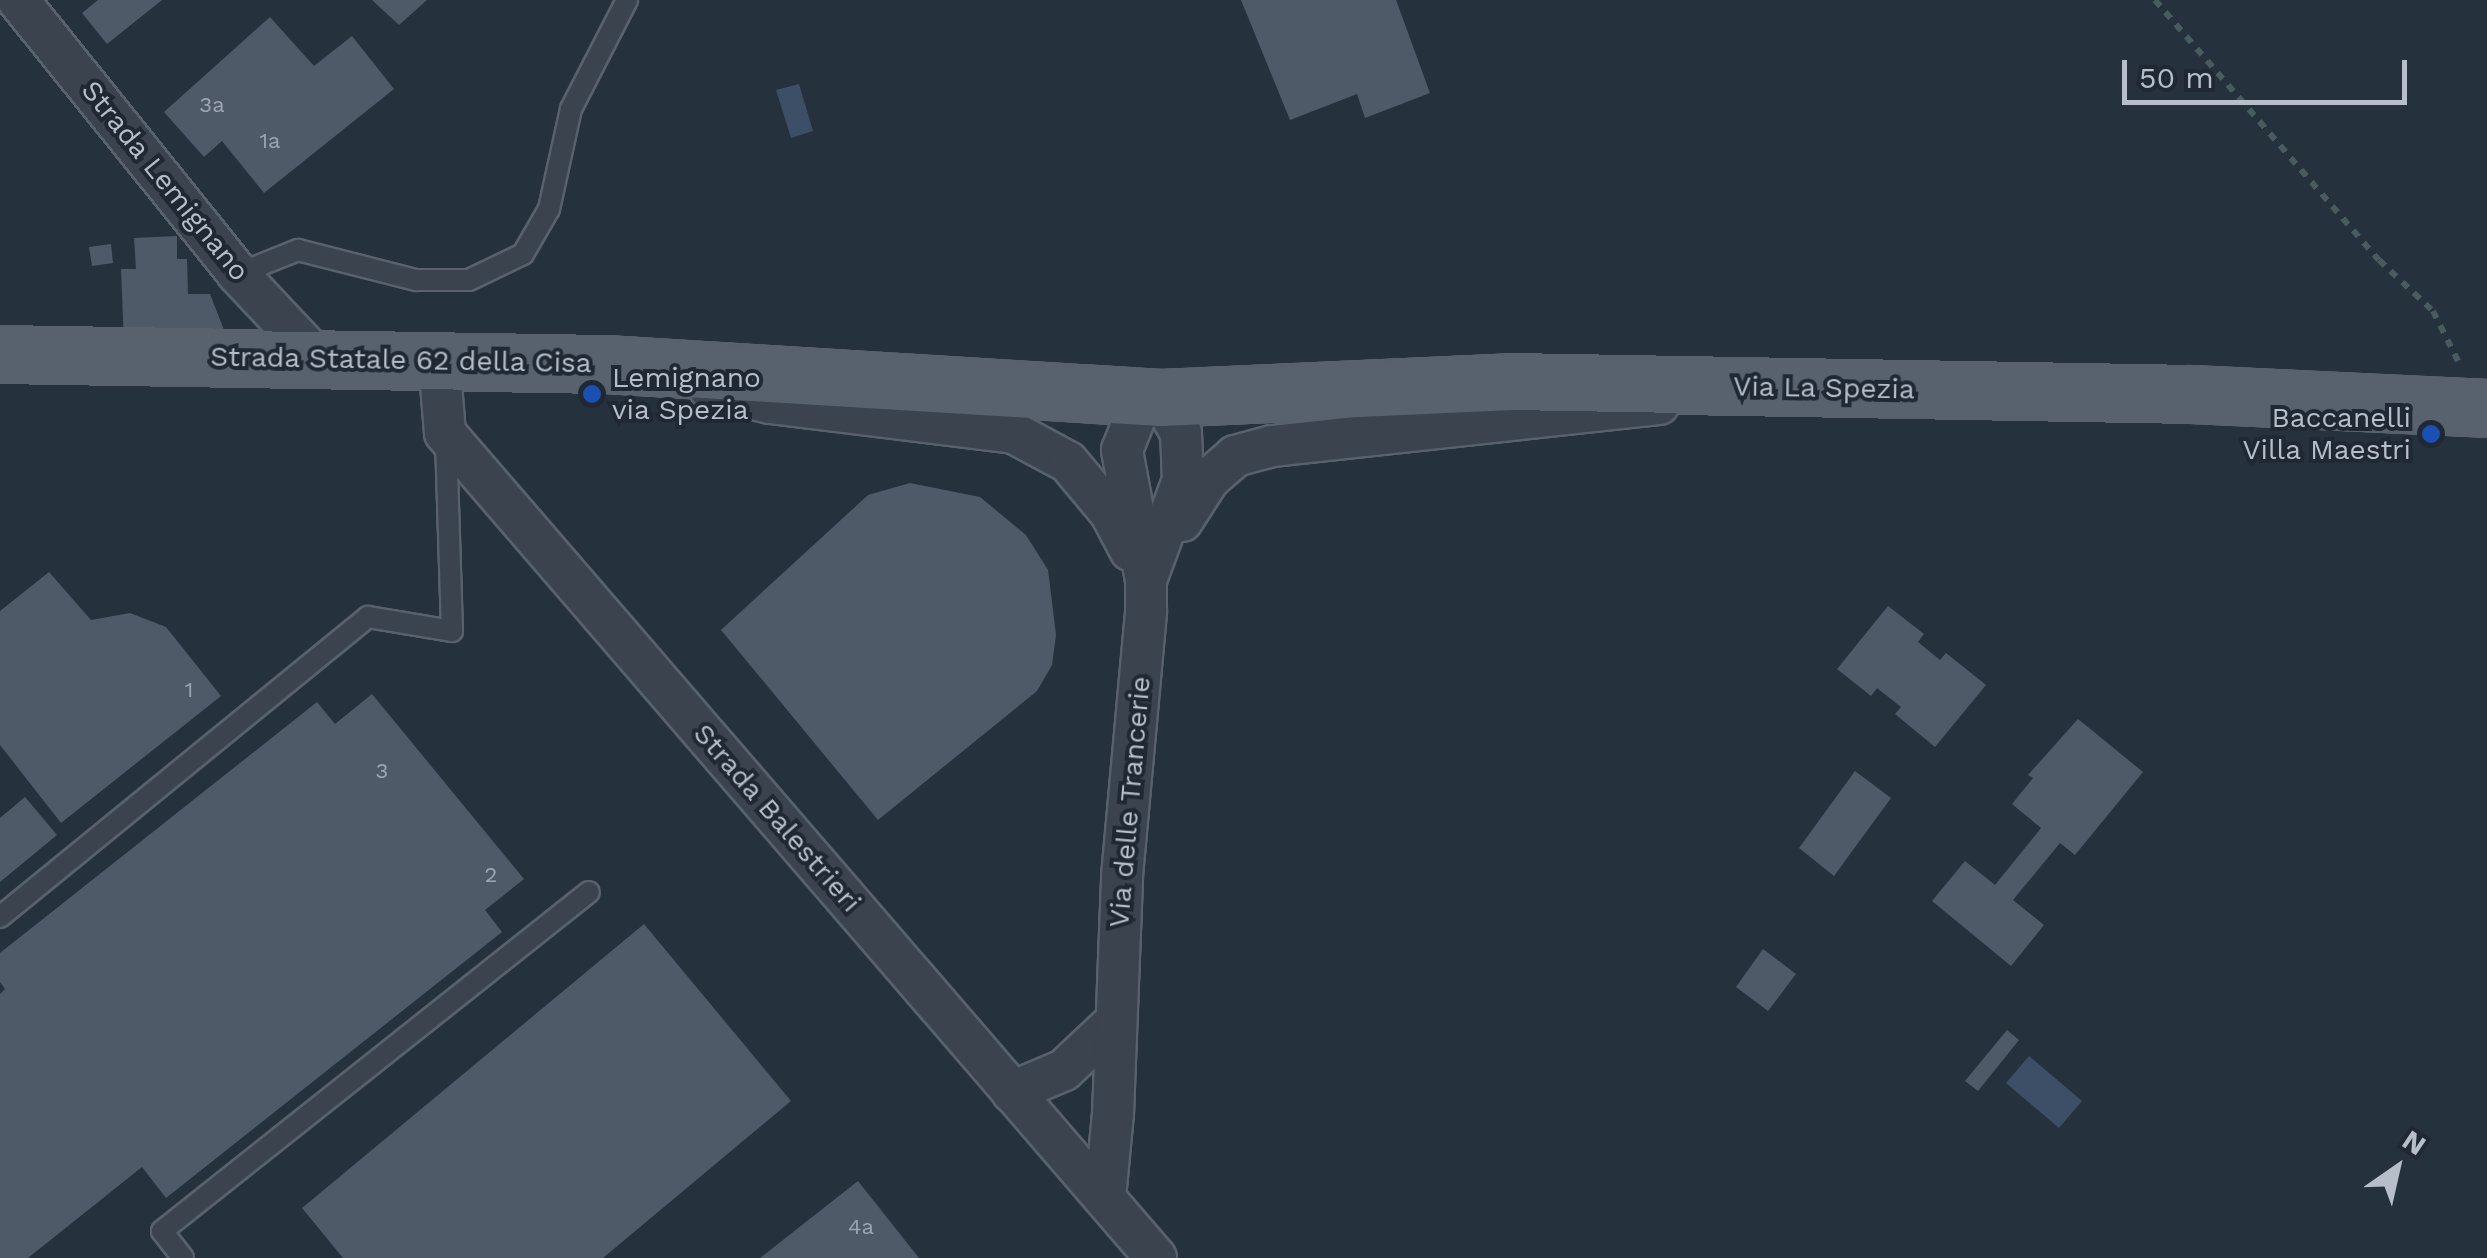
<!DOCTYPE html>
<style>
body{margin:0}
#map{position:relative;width:2487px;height:1258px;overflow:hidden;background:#26313e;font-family:"Work Sans",sans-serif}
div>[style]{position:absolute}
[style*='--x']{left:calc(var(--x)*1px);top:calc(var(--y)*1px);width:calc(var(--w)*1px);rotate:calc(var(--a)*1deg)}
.water>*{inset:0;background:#3c4f66}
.building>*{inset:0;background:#4f5a69}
.path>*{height:6px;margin-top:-3px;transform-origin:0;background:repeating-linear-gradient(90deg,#485c5e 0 8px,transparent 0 16px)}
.roads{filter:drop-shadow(2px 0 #58616c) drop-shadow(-2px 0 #58616c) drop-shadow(0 2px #58616c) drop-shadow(0 -2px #58616c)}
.service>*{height:20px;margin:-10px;padding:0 10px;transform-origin:10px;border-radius:10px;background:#3a434e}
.minor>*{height:40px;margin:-20px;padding:0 20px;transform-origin:20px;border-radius:20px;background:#3a434e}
.primary>*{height:55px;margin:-27.5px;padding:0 27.5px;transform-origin:27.5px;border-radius:27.5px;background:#58626e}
.dots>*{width:28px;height:28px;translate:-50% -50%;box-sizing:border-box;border:5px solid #1f2833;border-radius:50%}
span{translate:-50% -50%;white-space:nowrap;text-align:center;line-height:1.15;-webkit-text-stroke:8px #1f2833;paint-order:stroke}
.number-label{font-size:22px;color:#9ca5b1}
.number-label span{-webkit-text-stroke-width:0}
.street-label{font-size:28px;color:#b6bec9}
.poi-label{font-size:28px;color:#b6bec9}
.left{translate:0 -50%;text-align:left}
.right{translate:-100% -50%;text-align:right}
.north{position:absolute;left:2347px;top:1118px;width:100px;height:100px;-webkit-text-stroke:8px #1f2833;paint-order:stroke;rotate:34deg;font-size:28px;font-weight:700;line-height:40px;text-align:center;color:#b6bec9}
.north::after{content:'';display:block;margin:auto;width:35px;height:45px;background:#b6bec9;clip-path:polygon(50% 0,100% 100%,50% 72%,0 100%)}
.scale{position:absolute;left:2122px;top:60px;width:285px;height:45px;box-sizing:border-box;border:5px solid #b6bec9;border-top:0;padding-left:12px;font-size:30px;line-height:35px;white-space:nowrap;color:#b6bec9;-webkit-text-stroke:8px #1f2833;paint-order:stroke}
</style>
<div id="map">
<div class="water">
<div style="clip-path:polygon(799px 84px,813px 131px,791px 138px,776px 90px)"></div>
<div style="clip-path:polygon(2029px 1056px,2082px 1101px,2059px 1128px,2006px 1083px)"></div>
</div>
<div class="building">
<div style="clip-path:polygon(98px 0,162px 0,107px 44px,82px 13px)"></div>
<div style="clip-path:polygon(372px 0,427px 0,399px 25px)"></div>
<div style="clip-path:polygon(1241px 0,1396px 0,1430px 93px,1365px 118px,1357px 94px,1290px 120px)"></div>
<div style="clip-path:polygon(270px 17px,314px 66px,352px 36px,394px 89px,264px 193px,222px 141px,204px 157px,164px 112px)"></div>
<div style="clip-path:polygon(177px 236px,177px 259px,187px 259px,188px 294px,210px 294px,228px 340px,124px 344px,121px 269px,136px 269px,134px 238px)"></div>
<div style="clip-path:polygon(111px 244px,113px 263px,92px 266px,89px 247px)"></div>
<div style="clip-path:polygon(910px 483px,980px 497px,1026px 535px,1048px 570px,1056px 635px,1052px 665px,1037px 691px,878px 820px,721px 630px,868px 495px)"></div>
<div style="clip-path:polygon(49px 572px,91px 620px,130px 613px,166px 627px,221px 696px,61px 823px,0 745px,0 611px)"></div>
<div style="clip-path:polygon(1888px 606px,1924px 634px,1918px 642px,1940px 660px,1946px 653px,1986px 685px,1935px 747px,1895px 714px,1901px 707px,1877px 688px,1871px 696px,1837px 669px)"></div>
<div style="clip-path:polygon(372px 694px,524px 879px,485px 910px,502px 932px,166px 1198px,142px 1167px,28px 1258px,0 1258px,0 994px,5px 989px,0 982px,0 953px,317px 702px,335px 724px)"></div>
<div style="clip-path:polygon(2078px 719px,2143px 772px,2075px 855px,2060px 843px,2013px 900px,2044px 925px,2011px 966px,1932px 901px,1965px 861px,1995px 885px,2041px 828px,2012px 804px,2033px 778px,2028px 775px)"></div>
<div style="clip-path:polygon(1855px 771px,1891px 798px,1834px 876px,1799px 848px)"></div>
<div style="clip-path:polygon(25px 797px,57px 835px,0 882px,0 818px)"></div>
<div style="clip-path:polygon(644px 924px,791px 1101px,603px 1258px,343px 1258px,302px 1208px)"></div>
<div style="clip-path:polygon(1763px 949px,1796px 974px,1768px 1011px,1736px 987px)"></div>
<div style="clip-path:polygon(2007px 1030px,2019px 1040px,1978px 1091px,1965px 1081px)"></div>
<div style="clip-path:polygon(858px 1181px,919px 1258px,760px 1258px)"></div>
</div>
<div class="path">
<div style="--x:2155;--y:0;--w:343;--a:49.3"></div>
<div style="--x:2379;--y:260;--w:74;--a:43.4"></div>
<div style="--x:2433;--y:311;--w:56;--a:63.4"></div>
</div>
<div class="roads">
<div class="service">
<div style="--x:238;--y:274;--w:65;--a:-21.8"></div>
<div style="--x:298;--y:250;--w:122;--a:14.3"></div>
<div style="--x:416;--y:280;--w:53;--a:0"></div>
<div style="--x:469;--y:280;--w:60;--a:-25.7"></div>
<div style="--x:523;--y:254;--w:52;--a:-60"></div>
<div style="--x:549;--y:209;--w:102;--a:-77.6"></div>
<div style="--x:571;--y:109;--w:123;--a:-62.8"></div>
<div style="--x:0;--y:917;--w:475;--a:-39.2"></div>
<div style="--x:368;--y:617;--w:85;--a:9.5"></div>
<div style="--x:452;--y:631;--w:191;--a:-91.8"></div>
<div style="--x:183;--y:1258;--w:34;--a:-128"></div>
<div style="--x:162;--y:1231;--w:545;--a:-38.45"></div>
</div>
<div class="minor">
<div style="--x:18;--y:0;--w:351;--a:51.2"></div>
<div style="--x:238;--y:274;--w:115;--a:46.8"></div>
<div style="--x:439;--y:360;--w:73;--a:85.3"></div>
<div style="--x:445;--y:433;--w:1089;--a:49.24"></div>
<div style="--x:710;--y:389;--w:62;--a:13.1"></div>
<div style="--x:770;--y:403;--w:246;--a:7"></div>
<div style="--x:1014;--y:433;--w:61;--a:28.2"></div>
<div style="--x:1068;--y:462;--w:65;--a:50"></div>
<div style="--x:1110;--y:512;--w:43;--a:62.2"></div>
<div style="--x:1182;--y:521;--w:50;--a:-57.3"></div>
<div style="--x:1209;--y:479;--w:35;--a:-41"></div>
<div style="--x:1235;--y:456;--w:39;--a:-15"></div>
<div style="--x:1273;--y:446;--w:388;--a:-6.2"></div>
<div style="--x:1012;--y:1092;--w:56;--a:-22.9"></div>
<div style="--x:1064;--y:1070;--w:67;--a:-43.2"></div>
<div style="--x:1105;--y:1198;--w:84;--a:-84.6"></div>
<div style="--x:1113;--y:1114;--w:238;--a:-87.8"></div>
<div style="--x:1122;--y:876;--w:267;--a:-84.8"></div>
<div style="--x:1146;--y:610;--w:30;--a:-90"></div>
<div style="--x:1146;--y:580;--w:132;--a:-100.5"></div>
<div style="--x:1122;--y:450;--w:40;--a:-68"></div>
<div style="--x:1137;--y:413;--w:28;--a:-32"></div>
<div style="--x:1161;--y:398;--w:40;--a:60.3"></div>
<div style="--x:1181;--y:433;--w:47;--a:87.6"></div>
<div style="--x:1183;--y:480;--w:107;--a:110.3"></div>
</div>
<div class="primary">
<div style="--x:0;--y:354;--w:605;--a:0.95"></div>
<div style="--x:605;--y:364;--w:557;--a:3.5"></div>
<div style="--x:1161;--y:398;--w:350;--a:-2.6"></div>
<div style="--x:1511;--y:382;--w:681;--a:1.01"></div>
<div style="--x:2192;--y:394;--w:295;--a:2.7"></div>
</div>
</div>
<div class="dots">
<div style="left:592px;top:394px;background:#1a4fb4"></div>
<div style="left:2431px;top:434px;background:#1a4fb4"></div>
</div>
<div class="number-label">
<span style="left:212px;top:105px">3a</span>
<span style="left:270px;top:141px">1a</span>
<span style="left:189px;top:690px">1</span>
<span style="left:382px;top:771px">3</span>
<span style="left:491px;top:875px">2</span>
<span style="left:861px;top:1227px">4a</span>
</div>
<div class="street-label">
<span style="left:165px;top:181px;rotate:51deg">Strada Lemignano</span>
<span style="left:401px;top:360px;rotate:1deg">Strada Statale 62 della Cisa</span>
<span style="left:1824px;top:388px;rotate:1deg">Via La Spezia</span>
<span style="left:1130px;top:802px;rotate:-85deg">Via delle Trancerie</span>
<span style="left:777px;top:818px;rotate:49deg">Strada Balestrieri</span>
</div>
<div class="poi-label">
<span class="left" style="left:612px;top:394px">Lemignano<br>via Spezia</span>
<span class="right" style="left:2411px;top:434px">Baccanelli<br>Villa Maestri</span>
</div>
<div class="north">N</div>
<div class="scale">50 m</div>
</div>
